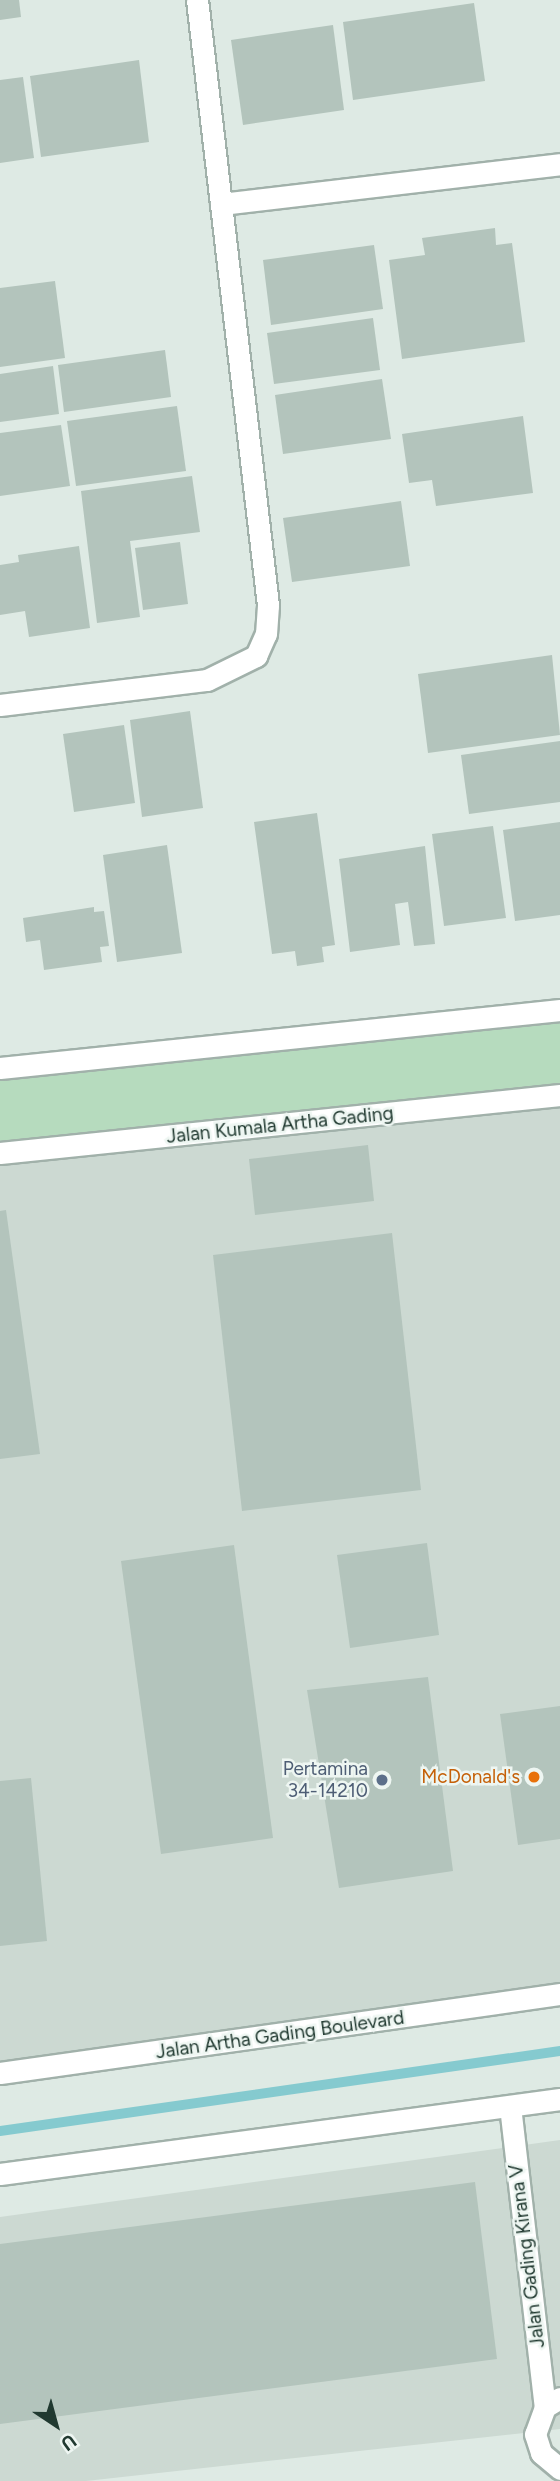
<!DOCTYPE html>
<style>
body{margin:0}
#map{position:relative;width:560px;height:2481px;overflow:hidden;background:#deeae4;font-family:Figtree,sans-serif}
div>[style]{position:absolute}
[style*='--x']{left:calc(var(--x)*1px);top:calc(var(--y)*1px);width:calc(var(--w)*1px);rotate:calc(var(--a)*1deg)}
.built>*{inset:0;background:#ccd9d2}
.green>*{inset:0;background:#b6dbbe}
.stream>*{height:10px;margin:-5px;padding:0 5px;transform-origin:5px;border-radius:5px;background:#85cacf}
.building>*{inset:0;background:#b3c4bc}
.roads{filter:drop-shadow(2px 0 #a1b1aa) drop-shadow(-2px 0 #a1b1aa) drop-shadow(0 2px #a1b1aa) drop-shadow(0 -2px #a1b1aa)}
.minor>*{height:21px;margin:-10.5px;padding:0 10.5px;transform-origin:10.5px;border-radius:10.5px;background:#fff}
.secondary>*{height:21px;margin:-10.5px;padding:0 10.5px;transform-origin:10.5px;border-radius:10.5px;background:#fff}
.dots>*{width:19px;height:19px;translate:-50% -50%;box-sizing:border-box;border:4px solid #eef6f2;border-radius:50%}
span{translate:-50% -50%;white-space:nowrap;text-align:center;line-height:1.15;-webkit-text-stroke:5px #eef6f2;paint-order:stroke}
.street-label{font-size:19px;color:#203930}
.service-label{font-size:19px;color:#4e5e75}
.right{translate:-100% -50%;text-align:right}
.food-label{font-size:19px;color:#c56008}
.north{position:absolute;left:21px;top:2390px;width:70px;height:70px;-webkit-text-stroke:5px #eef6f2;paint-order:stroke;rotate:144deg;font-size:19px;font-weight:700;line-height:28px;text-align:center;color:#203930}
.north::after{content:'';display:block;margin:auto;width:24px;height:32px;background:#203930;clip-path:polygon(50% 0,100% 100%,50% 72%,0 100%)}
</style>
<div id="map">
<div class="built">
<div style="clip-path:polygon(560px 1095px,560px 1996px,0 2074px,0 1160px)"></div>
<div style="clip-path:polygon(560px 2140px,560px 2429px,86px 2481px,0 2481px,0 2217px)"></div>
</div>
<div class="green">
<div style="clip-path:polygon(560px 1010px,560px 1095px,0 1160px,0 1068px)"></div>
</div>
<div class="stream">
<div style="--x:0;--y:2131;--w:566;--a:-8.13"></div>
</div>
<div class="building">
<div style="clip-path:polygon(0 0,19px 0,21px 17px,0 20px)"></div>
<div style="clip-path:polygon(474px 3px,485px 81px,353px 100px,343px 22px)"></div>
<div style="clip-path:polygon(333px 25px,344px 110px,243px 125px,231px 40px)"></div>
<div style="clip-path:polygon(139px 60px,149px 142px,41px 157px,30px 76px)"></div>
<div style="clip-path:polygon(23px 77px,34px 158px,0 163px,0 80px)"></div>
<div style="clip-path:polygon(495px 228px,496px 245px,512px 243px,525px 342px,402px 359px,389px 260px,425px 255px,422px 238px)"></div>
<div style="clip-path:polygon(374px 245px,383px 309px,271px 325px,263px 260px)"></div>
<div style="clip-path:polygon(55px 281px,65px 358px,0 367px,0 288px)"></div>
<div style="clip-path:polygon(373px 318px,380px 370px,274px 384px,267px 333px)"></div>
<div style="clip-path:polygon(165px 350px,171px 397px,64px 412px,58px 365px)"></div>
<div style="clip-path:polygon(53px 366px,59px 414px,0 422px,0 374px)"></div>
<div style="clip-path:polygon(382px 379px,391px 439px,283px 454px,275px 395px)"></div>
<div style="clip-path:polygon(177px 406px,186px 471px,76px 486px,67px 421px)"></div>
<div style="clip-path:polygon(523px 416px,533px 493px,436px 506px,432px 480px,409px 483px,402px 434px)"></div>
<div style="clip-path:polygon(61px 425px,70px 486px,0 496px,0 433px)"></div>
<div style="clip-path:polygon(192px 476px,200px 532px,130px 541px,140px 617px,97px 623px,81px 491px)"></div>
<div style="clip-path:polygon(401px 501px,410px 566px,292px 582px,283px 518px)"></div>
<div style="clip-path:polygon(180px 542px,188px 604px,143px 610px,135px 548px)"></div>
<div style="clip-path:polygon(79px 546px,90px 628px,29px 637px,25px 611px,0 615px,0 565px,19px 562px,18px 555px)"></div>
<div style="clip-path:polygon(552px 655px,560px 735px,428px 753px,418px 674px)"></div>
<div style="clip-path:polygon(190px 711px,203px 808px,142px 817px,130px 720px)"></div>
<div style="clip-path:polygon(124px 725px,135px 803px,74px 812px,63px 734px)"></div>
<div style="clip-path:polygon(560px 741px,560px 802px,469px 814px,461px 755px)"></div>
<div style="clip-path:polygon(317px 813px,335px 945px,322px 947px,324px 962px,297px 966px,295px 951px,272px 954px,254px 822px)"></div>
<div style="clip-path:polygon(560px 822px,560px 915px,515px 921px,503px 830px)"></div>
<div style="clip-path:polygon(493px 826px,506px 918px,444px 926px,432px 834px)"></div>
<div style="clip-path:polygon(167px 845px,182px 953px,117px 962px,103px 855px)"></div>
<div style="clip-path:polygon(425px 846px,435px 944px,414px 946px,408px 902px,395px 904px,400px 945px,350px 952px,339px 859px)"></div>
<div style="clip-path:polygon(94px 907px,94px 912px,104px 911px,109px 946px,100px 947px,102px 962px,44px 970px,40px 940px,26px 942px,23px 918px)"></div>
<div style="clip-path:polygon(368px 1145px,374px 1201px,255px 1215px,249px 1159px)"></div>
<div style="clip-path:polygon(6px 1210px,40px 1454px,0 1459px,0 1211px)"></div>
<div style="clip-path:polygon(392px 1233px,421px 1490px,242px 1511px,213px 1255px)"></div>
<div style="clip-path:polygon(427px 1543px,439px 1635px,350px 1648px,337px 1555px)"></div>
<div style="clip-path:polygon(234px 1545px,273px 1838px,161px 1854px,121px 1561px)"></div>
<div style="clip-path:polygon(428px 1677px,453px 1871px,339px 1888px,307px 1690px)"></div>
<div style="clip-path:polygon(560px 1706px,560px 1839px,518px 1845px,500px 1714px)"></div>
<div style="clip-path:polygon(31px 1778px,47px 1941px,0 1946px,0 1781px)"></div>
<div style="clip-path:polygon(475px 2182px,497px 2359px,0 2424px,0 2244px)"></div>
</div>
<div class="roads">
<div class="minor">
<div style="--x:221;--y:204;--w:341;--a:-6.7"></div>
<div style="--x:0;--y:705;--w:209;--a:-6.9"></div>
<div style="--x:207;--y:680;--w:55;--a:-26.1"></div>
<div style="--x:256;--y:656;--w:24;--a:-66"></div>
<div style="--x:266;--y:634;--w:29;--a:-86"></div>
<div style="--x:268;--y:605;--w:609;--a:-96.69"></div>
<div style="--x:0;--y:1068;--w:563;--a:-5.91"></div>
<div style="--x:0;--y:1153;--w:563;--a:-5.91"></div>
<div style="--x:510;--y:2106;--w:303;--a:83.4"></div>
<div style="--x:560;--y:2398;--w:17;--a:149"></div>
<div style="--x:545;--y:2407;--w:29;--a:110"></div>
<div style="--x:535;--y:2434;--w:20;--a:72"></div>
<div style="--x:541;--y:2453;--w:25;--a:40"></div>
</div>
<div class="secondary">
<div style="--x:0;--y:2073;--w:566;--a:-8.03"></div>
<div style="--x:0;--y:2174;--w:565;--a:-7.63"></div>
</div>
</div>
<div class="dots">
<div style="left:534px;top:1777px;background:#e8710a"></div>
<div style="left:382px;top:1780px;background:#5c6f8a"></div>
</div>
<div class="street-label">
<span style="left:280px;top:1125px;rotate:-6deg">Jalan Kumala Artha Gading</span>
<span style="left:280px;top:2035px;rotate:-8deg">Jalan Artha Gading Boulevard</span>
<span style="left:527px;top:2256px;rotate:-97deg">Jalan Gading Kirana V</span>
</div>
<div class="service-label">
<span class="right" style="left:368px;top:1780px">Pertamina<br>34-14210</span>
</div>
<div class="food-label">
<span class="right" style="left:520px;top:1777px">McDonald's</span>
</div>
<div class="north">U</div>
</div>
